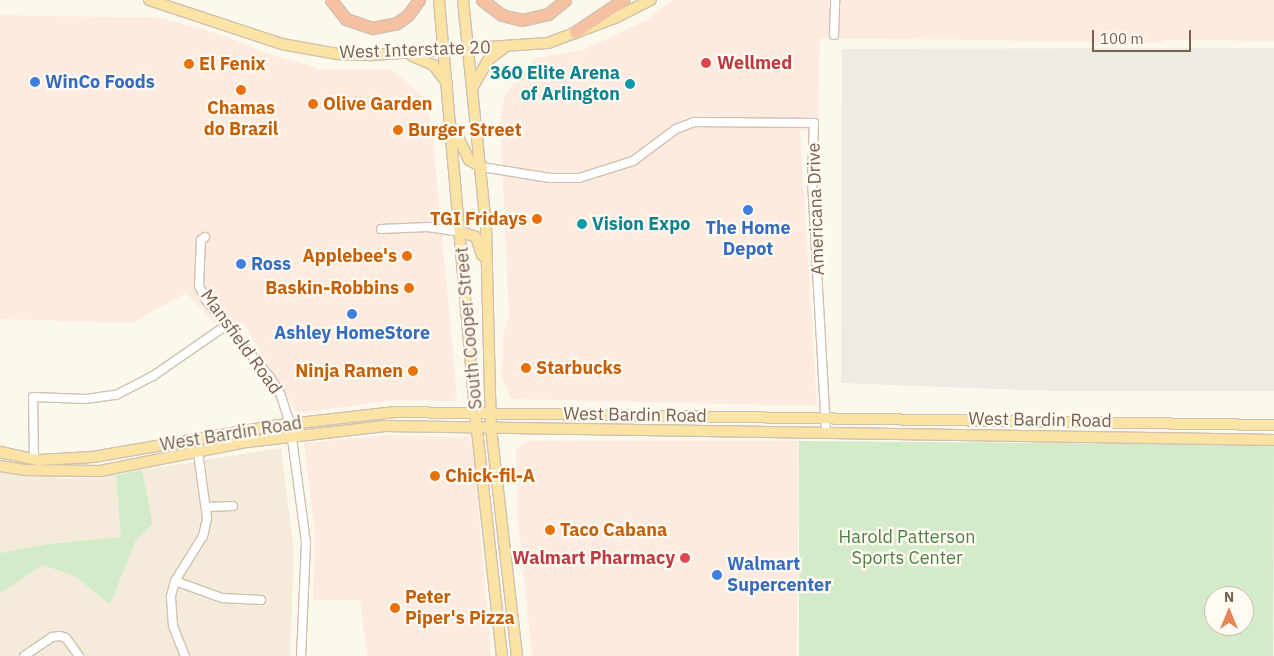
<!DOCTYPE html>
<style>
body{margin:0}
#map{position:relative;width:1274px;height:656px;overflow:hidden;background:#fdf8ec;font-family:"IBM Plex Sans",sans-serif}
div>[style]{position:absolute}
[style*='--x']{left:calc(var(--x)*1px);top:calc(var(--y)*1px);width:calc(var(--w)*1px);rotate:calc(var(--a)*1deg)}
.residential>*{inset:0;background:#f5ebda}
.commercial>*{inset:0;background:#fdebe0}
.industrial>*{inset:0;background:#efeae4}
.green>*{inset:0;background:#d4ebc9}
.roads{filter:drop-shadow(1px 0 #d0c1b0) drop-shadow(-1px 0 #d0c1b0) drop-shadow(0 1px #d0c1b0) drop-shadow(0 -1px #d0c1b0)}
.minor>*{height:8px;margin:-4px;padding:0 4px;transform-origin:4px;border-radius:4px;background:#fff}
.major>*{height:10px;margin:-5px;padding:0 5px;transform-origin:5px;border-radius:5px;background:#fae3a5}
.highway>*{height:11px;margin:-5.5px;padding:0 5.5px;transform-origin:5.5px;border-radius:5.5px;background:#f6c1a3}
.dots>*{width:14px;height:14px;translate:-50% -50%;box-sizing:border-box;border:2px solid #fffbf3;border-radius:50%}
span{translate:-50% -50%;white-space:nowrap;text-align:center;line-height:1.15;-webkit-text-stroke:4.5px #fffbf3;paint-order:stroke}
.street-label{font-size:18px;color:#79614d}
.health-label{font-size:18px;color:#be3a42;font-weight:700}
.left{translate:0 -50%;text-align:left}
.right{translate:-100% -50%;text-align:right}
.food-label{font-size:18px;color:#c56008;font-weight:700}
.culture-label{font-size:18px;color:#0d838f;font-weight:700}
.shop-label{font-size:18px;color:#366cbe;font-weight:700}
.park-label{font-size:18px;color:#507f45}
.north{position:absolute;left:1204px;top:586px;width:50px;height:50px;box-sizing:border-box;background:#fffbf3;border:1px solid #c9bdb1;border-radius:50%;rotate:0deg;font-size:14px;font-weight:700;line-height:20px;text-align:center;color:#79614d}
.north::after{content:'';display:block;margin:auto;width:18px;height:22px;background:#e58152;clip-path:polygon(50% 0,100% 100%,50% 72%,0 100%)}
.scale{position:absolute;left:1092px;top:30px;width:99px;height:22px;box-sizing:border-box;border:2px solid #79614d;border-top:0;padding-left:6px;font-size:15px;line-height:18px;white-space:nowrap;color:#79614d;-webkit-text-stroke:4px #fffbf3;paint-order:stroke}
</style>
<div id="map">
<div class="residential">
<div style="clip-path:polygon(281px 448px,294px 551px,290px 656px,0 656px,0 594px,42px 565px,75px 576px,110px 605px,136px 540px,153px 524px,142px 470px)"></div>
<div style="clip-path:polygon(0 472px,70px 479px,116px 475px,122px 537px,47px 544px,0 553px)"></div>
</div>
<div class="commercial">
<div style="clip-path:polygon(673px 0,1274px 0,1274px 41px,1165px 40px,1165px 43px,820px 38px,818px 130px,800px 131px,817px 406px,511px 399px,502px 377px,503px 334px,509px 316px,500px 119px,505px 94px,535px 58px,583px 50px,645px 21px)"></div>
<div style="clip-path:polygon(0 15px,161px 18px,220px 34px,264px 52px,322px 70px,391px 69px,424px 97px,432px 128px,457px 396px,453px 401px,397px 400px,297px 413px,243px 323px,214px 322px,186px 293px,132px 323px,0 319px)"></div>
<div style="clip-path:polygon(386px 435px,469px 437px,473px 446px,491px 656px,367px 656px,360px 600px,313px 600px,315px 534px,304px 443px)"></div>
<div style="clip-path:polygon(528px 441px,799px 441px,797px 656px,532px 656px,518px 520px,516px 449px)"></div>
</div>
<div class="industrial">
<div style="clip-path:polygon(1274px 48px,1274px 391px,1051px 391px,841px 383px,842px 49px)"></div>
</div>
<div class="green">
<div style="clip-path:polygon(evenodd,799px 441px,1274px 445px,1273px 656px,799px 656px,799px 441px,1214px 596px,1244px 596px,1244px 626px,1214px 626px,1214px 596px)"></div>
<div style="clip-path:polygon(142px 470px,153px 524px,136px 540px,110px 605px,75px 576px,42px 565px,0 594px,0 553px,47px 544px,121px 537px,116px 475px)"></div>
</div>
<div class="roads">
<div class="minor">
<div style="--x:834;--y:35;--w:35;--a:-88"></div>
<div style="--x:482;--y:167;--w:69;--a:9.2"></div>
<div style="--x:550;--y:178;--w:29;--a:0"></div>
<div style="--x:579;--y:178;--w:57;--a:-17.5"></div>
<div style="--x:633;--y:161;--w:54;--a:-36.7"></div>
<div style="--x:676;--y:129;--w:19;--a:-21"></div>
<div style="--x:694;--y:122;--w:120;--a:0.5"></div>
<div style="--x:814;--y:123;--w:57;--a:92"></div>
<div style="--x:812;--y:180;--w:252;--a:86.8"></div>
<div style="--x:381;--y:229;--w:47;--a:-2.4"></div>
<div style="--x:428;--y:227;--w:33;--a:9"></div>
<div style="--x:205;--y:237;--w:5;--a:143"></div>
<div style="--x:201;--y:240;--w:46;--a:92.5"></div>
<div style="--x:199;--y:286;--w:16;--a:63"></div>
<div style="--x:206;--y:300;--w:100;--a:50.3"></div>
<div style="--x:270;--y:377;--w:19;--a:58"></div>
<div style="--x:280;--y:393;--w:33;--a:72"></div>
<div style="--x:290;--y:424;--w:120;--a:82.3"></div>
<div style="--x:306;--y:543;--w:113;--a:92.5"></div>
<div style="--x:34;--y:459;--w:62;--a:-90.9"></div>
<div style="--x:33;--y:397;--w:53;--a:2.2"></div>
<div style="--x:86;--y:399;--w:30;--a:-8"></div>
<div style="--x:116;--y:395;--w:42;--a:-27.2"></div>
<div style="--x:153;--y:376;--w:91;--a:-34.7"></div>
<div style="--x:207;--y:507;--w:26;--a:-2"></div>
<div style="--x:175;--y:581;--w:50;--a:19.9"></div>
<div style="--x:222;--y:598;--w:39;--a:3"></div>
<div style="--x:24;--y:656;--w:34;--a:-34"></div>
<div style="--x:52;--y:637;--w:8;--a:-7"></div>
<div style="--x:60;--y:636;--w:6;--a:18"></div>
<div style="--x:66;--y:638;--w:22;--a:54"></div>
<div style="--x:185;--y:656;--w:32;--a:-112"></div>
<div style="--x:173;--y:626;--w:30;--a:-94"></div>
<div style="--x:171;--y:596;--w:16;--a:-75"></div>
<div style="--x:175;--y:581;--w:53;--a:-58.1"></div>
<div style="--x:203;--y:536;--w:18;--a:-77"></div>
<div style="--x:207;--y:518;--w:67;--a:-97.8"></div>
</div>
<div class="major">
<div style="--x:149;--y:0;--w:140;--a:18.3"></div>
<div style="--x:282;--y:44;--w:56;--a:10.3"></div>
<div style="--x:337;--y:54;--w:35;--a:2"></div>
<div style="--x:372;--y:55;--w:176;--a:-3.9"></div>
<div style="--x:548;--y:43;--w:74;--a:-20.6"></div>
<div style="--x:617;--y:17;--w:38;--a:-27"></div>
<div style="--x:439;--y:0;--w:414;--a:85"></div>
<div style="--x:475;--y:412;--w:245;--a:83.7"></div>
<div style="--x:463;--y:0;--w:229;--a:84.2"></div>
<div style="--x:486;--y:228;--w:200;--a:88.6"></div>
<div style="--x:491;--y:428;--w:229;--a:83.5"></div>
<div style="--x:412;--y:56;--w:23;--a:23"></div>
<div style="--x:433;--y:65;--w:23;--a:52"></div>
<div style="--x:473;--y:87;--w:31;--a:-61"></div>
<div style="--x:488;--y:60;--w:20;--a:-37"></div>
<div style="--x:454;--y:129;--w:34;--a:64"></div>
<div style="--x:469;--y:160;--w:15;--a:28"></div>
<div style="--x:461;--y:232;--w:16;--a:18"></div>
<div style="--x:476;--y:237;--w:19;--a:72"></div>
<div style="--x:0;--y:452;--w:40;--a:12"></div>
<div style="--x:39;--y:460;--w:54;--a:-3.2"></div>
<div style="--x:93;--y:457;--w:182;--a:-9.8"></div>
<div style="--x:272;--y:426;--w:124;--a:-6.5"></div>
<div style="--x:395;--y:412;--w:879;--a:0.85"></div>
<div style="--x:0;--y:466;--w:25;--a:9"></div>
<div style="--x:25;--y:470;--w:75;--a:0.8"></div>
<div style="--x:100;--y:471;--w:150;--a:-11.2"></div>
<div style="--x:247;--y:442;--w:139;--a:-6.6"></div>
<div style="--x:385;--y:426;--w:889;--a:0.9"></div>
</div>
<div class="highway">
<div style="--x:331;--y:0;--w:24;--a:52"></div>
<div style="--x:346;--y:19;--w:28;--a:19"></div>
<div style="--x:372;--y:28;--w:25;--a:-11"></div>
<div style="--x:397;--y:23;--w:14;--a:-36"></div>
<div style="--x:408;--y:15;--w:19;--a:-54"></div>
<div style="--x:482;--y:0;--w:25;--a:37"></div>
<div style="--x:502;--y:15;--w:21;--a:14"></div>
<div style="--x:522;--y:20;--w:27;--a:-13"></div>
<div style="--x:548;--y:14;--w:22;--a:-39"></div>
<div style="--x:575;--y:32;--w:58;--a:-33.7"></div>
</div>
</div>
<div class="dots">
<div style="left:706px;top:63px;background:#e0444e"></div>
<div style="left:189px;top:64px;background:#e8710a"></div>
<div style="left:35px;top:82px;background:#3f7fe0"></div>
<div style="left:630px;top:84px;background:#0f9aa8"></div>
<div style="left:241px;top:90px;background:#e8710a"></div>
<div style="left:313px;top:104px;background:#e8710a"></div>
<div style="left:398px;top:130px;background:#e8710a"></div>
<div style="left:748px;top:210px;background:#3f7fe0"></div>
<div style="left:537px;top:219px;background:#e8710a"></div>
<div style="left:582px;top:224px;background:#0f9aa8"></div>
<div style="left:407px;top:256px;background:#e8710a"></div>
<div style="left:241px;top:264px;background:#3f7fe0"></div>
<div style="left:409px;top:288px;background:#e8710a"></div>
<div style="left:352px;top:314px;background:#3f7fe0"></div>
<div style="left:526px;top:368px;background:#e8710a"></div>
<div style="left:413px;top:371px;background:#e8710a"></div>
<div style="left:435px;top:476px;background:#e8710a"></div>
<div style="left:550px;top:530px;background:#e8710a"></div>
<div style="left:685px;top:558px;background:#e0444e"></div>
<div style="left:717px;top:575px;background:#3f7fe0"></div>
<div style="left:395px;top:608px;background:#e8710a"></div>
</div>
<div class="street-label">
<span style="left:415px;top:50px;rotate:-2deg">West Interstate 20</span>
<span style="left:816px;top:209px;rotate:-92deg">Americana Drive</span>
<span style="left:469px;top:328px;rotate:-95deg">South Cooper Street</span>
<span style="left:241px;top:342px;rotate:54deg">Mansfield Road</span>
<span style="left:635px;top:415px;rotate:1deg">West Bardin Road</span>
<span style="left:1040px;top:420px;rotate:1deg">West Bardin Road</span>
<span style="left:231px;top:434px;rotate:-9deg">West Bardin Road</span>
</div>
<div class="health-label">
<span class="left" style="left:717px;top:63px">Wellmed</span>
<span class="right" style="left:675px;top:558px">Walmart Pharmacy</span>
</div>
<div class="food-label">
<span class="left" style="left:199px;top:64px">El Fenix</span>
<span class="left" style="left:323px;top:104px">Olive Garden</span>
<span style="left:241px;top:119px">Chamas<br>do Brazil</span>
<span class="left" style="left:408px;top:130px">Burger Street</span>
<span class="right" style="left:527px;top:219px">TGI Fridays</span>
<span class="right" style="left:397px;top:256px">Applebee's</span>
<span class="right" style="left:399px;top:288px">Baskin-Robbins</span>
<span class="left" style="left:536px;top:368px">Starbucks</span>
<span class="right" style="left:403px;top:371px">Ninja Ramen</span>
<span class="left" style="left:445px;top:476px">Chick-fil-A</span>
<span class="left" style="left:560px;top:530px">Taco Cabana</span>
<span class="left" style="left:405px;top:608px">Peter<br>Piper's Pizza</span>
</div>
<div class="culture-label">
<span class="right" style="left:620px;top:84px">360 Elite Arena<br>of Arlington</span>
<span class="left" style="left:592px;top:224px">Vision Expo</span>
</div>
<div class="shop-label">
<span class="left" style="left:45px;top:82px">WinCo Foods</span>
<span style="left:748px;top:239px">The Home<br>Depot</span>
<span class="left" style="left:251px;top:264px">Ross</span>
<span style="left:352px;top:333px">Ashley HomeStore</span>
<span class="left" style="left:727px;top:575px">Walmart<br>Supercenter</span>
</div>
<div class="park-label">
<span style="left:907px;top:548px">Harold Patterson<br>Sports Center</span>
</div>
<div class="north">N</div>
<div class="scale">100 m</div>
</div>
